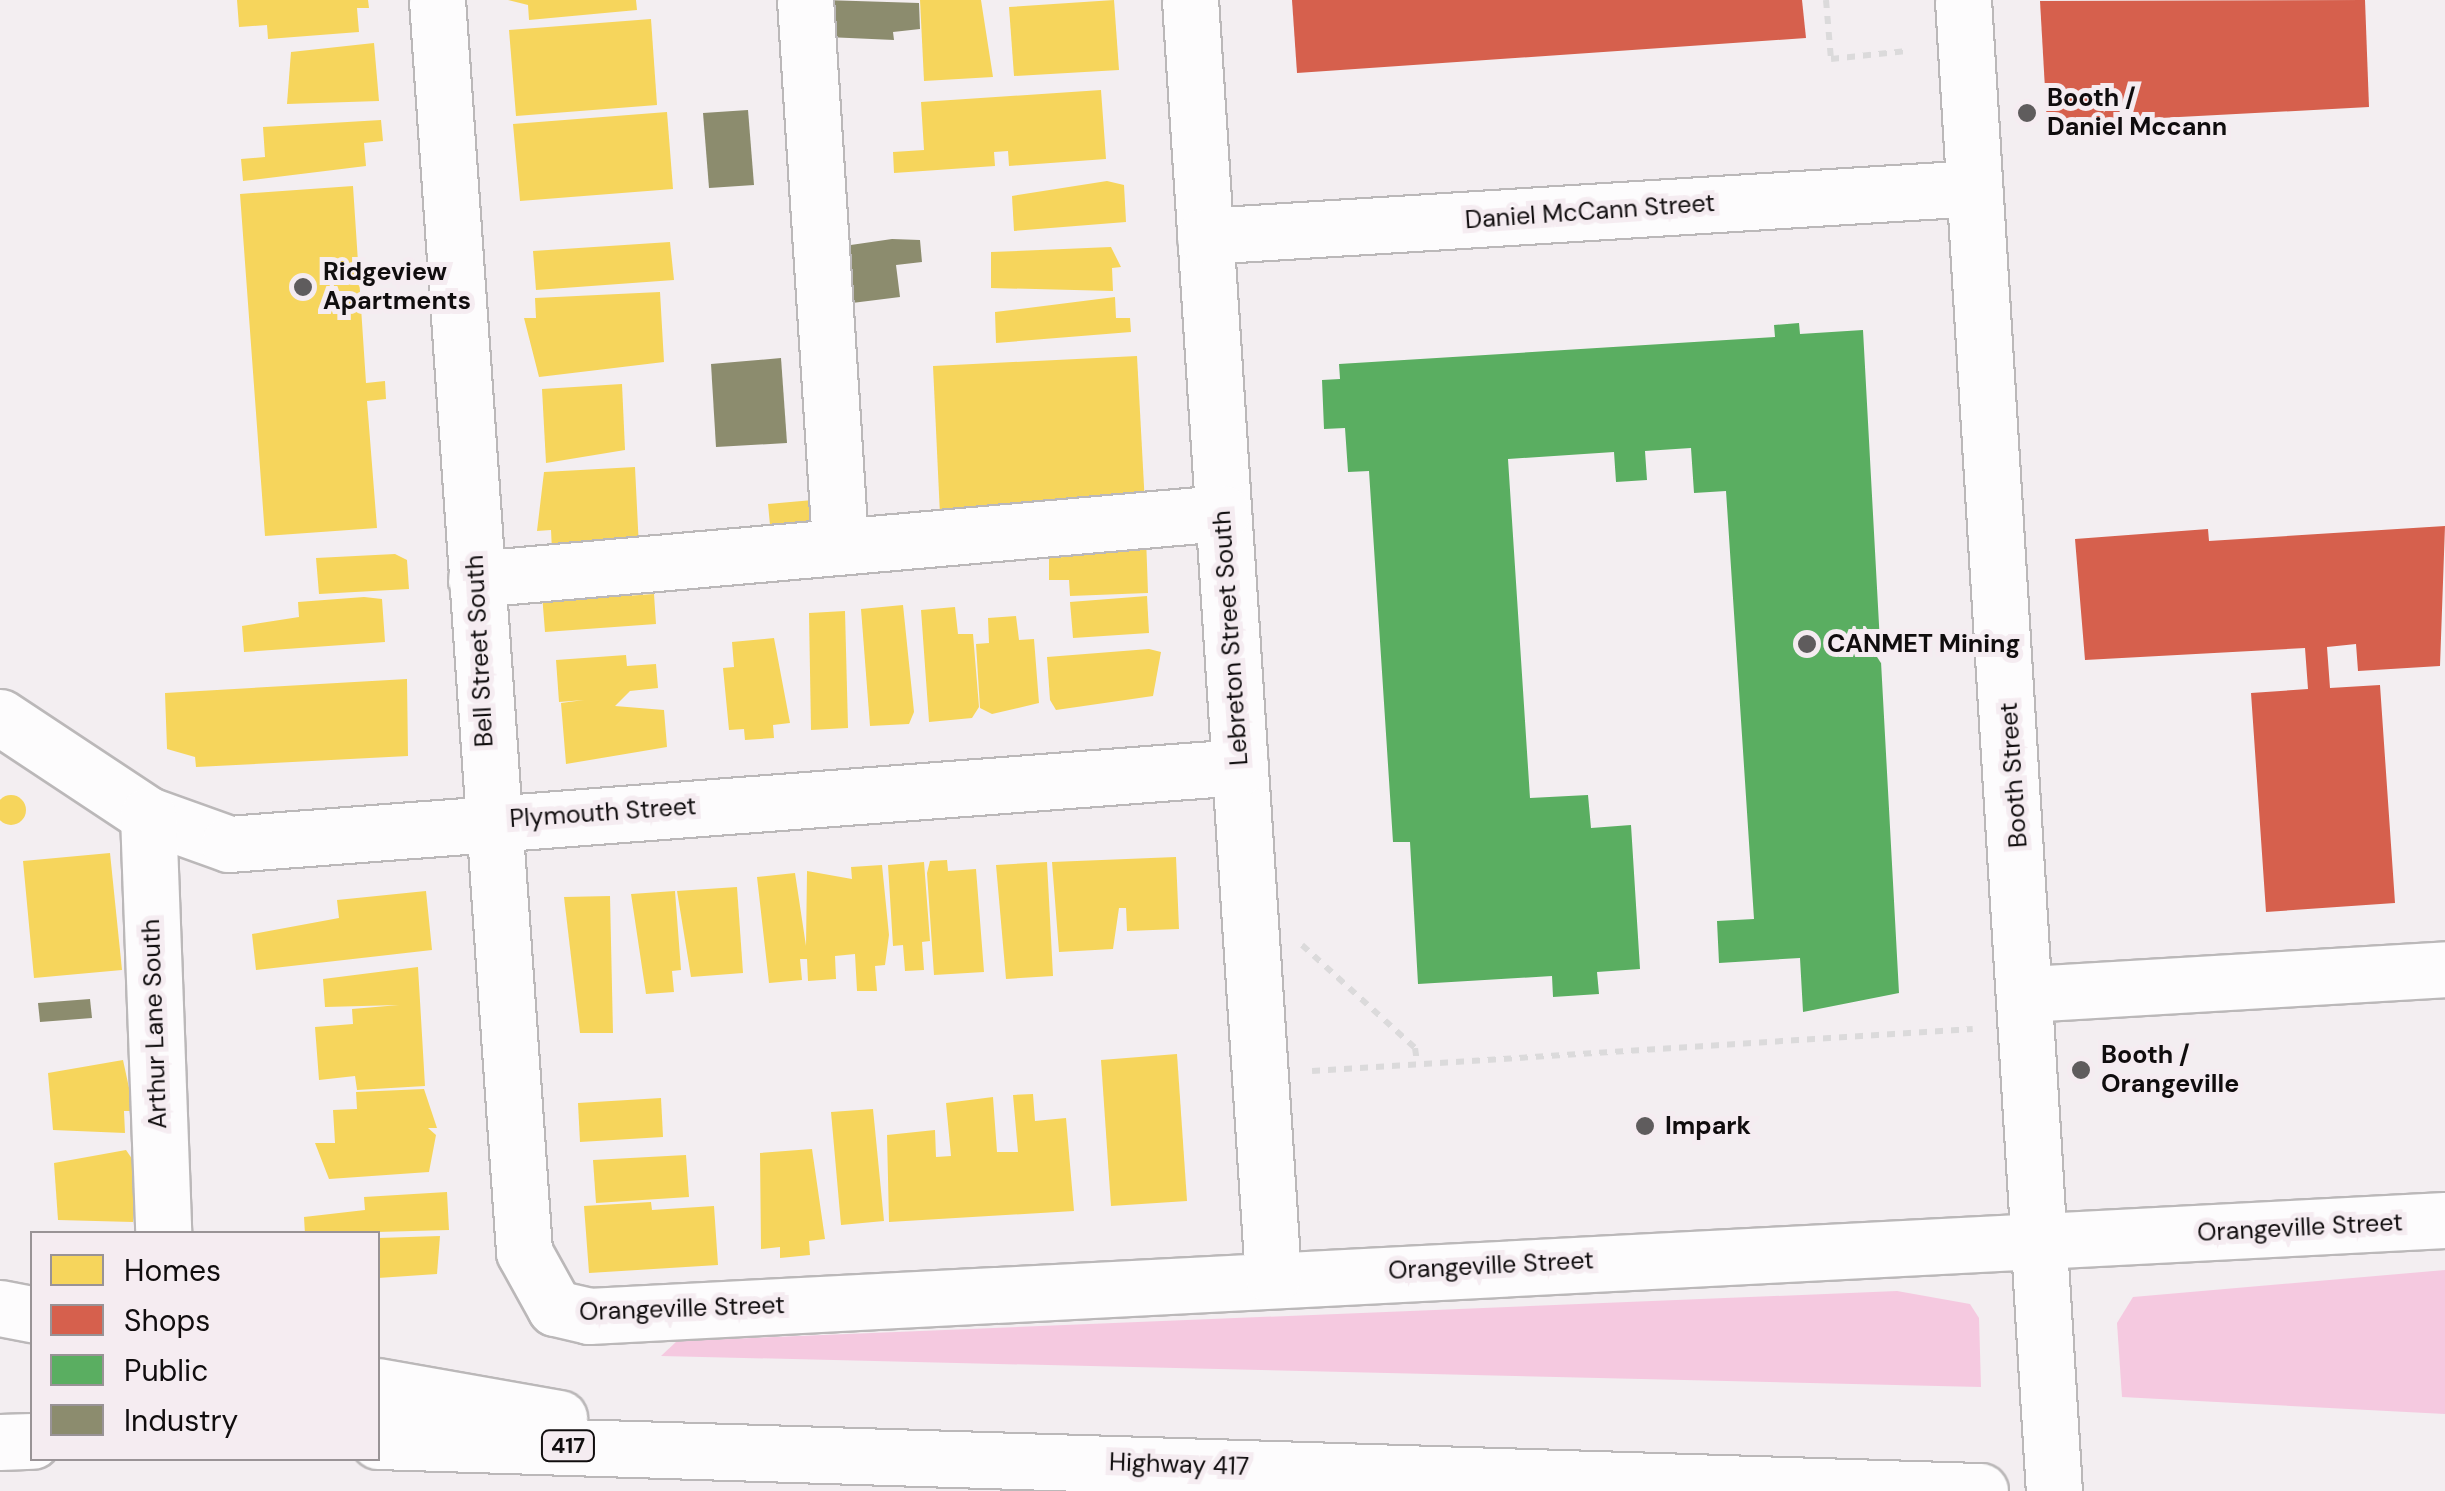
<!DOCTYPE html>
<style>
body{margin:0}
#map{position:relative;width:2445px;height:1491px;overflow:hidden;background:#f3eef1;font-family:"DM Sans",sans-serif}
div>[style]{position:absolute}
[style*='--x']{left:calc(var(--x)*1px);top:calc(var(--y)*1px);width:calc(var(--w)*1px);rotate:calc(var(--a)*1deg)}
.green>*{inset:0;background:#f5c9e0}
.homes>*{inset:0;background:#f6d55c}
.round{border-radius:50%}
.shops>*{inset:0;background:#d6604d}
.public>*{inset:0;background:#5aae61}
.industry>*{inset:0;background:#8c8c6e}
.path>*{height:6px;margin-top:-3px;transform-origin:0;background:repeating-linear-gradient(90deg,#dbdadb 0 8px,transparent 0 16px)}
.roads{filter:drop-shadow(2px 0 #bbb8b9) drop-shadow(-2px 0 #bbb8b9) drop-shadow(0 2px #bbb8b9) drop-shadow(0 -2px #bbb8b9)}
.minor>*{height:55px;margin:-27.5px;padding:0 27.5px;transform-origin:27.5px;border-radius:27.5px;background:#fdfcfd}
.major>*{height:55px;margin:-27.5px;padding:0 27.5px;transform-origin:27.5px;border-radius:27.5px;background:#fdfcfd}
.highway>*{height:55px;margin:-27.5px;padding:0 27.5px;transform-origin:27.5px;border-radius:27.5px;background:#fdfcfd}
.dots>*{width:28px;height:28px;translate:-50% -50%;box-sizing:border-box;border:5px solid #f5ecf1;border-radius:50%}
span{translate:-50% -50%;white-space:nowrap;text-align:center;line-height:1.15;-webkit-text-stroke:10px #f5ecf1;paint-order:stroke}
.shield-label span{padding:2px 8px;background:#f5ecf1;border:2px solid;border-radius:8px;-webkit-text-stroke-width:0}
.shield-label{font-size:22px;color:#100d0e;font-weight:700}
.poi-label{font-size:25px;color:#100d0e;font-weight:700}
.left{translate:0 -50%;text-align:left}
.street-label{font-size:25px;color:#100d0e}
.legend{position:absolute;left:30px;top:1231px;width:350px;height:230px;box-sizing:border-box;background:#f5ecf1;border:2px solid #999396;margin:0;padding:12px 18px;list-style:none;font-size:30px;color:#100d0e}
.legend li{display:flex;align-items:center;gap:20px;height:50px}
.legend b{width:50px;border:2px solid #999396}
</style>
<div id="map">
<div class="green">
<div style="clip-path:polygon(2445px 1270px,2445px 1414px,2122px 1397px,2117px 1323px,2133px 1297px)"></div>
<div style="clip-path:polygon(1897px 1291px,1970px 1304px,1979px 1318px,1981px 1387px,661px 1356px,677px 1341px)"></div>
</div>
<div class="homes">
<div style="clip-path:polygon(237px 0,368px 0,369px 8px,357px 8px,359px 32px,268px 39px,267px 25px,239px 27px)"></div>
<div style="clip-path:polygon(508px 0,636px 0,637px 10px,529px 20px,528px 5px)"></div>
<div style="clip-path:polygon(920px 0,981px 0,993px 77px,924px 81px)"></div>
<div style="clip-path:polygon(1114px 0,1119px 70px,1014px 76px,1009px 7px)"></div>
<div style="clip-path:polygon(651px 19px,657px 105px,516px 116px,509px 30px)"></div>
<div style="clip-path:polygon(374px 43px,379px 101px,287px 104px,291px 52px)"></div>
<div style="clip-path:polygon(1101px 90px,1106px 159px,1009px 166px,1008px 151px,994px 152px,995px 166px,894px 173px,893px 152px,924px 150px,921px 102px)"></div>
<div style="clip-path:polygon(667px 112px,673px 189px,520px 201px,513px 124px)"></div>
<div style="clip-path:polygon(381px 120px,383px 141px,364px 143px,366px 166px,243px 181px,241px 159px,265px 157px,263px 127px)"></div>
<div style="clip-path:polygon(1107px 181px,1124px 185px,1126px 222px,1014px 231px,1012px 196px)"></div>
<div style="clip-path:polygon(353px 186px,366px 383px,385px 381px,386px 399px,367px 401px,377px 528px,265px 536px,240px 194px)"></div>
<div style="clip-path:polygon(670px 242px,674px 280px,536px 290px,533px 251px)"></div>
<div style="clip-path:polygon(1111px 247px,1121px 267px,1112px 268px,1113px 291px,991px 288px,991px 252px)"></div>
<div style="clip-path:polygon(660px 292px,664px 362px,539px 377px,524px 318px,536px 318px,535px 298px)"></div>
<div style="clip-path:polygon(1115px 297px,1116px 318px,1130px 318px,1131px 332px,996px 343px,995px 312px)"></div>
<div style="clip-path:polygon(1137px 356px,1145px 505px,940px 515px,933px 366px)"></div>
<div style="clip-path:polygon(622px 384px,625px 450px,546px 463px,542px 389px)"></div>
<div style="clip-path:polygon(635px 467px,639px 548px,552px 551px,551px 530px,537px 531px,544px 472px)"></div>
<div style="clip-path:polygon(813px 500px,816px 532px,771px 536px,768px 504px)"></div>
<div style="clip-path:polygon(1146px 537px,1148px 593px,1070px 596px,1069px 580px,1049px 580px,1049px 558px,1064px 557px,1063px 540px)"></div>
<div style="clip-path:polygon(395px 554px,407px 560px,409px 589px,319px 594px,316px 558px)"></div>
<div style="clip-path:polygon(624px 586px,626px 596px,654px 594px,656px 624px,545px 632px,542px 594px)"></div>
<div style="clip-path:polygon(1147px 596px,1149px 633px,1073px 638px,1070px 602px)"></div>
<div style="clip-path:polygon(364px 597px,382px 599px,385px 642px,244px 652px,242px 626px,299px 617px,298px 602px)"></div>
<div style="clip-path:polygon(903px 605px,914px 712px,909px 724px,870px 726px,861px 609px)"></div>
<div style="clip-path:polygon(955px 607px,958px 634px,973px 634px,979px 707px,972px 718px,929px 722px,921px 610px)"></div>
<div style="clip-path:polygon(845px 611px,848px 728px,811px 730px,809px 613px)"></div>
<div style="clip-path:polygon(1016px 616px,1019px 640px,1034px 639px,1039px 703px,992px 714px,980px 708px,976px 644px,989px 643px,988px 618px)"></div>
<div style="clip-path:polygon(774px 638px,790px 723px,773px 725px,774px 738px,745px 740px,744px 729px,729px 730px,723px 668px,734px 667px,732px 642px)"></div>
<div style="clip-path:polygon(1149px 649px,1161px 652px,1153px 696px,1056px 710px,1050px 700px,1047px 657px)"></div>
<div style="clip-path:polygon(626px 655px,627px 666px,656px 664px,658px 688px,630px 691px,615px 706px,664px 710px,667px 747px,566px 764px,561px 703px,584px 700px,559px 702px,556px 660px)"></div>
<div style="clip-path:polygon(407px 679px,408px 756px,196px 767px,195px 757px,167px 749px,165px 693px)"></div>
<div class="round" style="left:-4px;top:795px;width:30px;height:30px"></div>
<div style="clip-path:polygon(110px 853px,122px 970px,34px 978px,23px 861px)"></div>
<div style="clip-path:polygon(1176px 857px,1179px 929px,1127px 931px,1126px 908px,1119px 908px,1113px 949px,1059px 952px,1052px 862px)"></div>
<div style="clip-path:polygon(947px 860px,948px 871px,976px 869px,984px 972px,934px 975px,927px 873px,930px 861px)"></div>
<div style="clip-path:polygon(924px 862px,930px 941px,922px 942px,924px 970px,905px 971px,903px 945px,893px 946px,888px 865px)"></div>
<div style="clip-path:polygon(1047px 862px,1053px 976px,1006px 979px,996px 865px)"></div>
<div style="clip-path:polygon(882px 865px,889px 935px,885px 965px,875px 966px,877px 991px,857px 991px,855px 954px,835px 956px,836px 979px,808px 981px,807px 959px,800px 959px,802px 980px,769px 983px,757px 877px,795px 873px,806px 946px,807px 871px,852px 879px,851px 867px)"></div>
<div style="clip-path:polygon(737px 887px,743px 973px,691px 977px,677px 891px)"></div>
<div style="clip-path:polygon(426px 891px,432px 950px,256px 970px,252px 934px,339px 918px,337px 900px)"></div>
<div style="clip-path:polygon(675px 891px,681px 970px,672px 971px,674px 992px,646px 994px,631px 894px)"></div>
<div style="clip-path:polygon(610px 896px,613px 1033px,580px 1033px,564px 897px)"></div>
<div style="clip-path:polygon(418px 967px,425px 1086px,357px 1090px,355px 1076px,319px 1080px,315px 1027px,353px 1024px,352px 1009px,399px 1005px,325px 1007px,323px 979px)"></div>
<div style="clip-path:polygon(1177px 1054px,1187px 1201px,1111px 1206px,1101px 1060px)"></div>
<div style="clip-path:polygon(123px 1060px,134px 1111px,124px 1111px,125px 1133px,53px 1130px,48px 1073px)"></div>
<div style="clip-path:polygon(424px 1089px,437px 1128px,428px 1128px,436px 1135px,429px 1172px,329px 1179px,315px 1143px,335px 1143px,333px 1110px,357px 1109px,356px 1092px)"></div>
<div style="clip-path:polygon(1033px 1094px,1035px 1121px,1066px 1118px,1074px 1211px,889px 1222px,887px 1135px,935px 1130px,936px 1157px,951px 1156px,946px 1103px,993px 1097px,997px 1152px,1018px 1152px,1013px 1095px)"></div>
<div style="clip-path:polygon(661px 1098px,663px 1137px,580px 1142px,578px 1103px)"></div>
<div style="clip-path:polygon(873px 1109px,884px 1221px,841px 1225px,831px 1112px)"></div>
<div style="clip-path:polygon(812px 1149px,825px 1239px,809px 1241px,810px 1255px,780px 1258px,780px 1247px,761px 1249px,760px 1153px)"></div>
<div style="clip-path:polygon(126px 1150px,137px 1166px,133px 1222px,58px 1220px,54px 1163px)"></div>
<div style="clip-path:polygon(686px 1155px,689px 1197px,596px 1203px,593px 1160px)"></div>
<div style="clip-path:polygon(447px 1192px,449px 1230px,305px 1234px,304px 1217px,365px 1210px,364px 1197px)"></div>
<div style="clip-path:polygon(651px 1202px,652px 1210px,714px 1206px,718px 1265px,589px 1273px,584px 1206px)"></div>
<div style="clip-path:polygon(440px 1236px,437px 1274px,378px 1278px,378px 1238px)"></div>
</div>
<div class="shops">
<div style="clip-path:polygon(1292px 0,1802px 0,1806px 38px,1297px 73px)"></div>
<div style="clip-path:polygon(2365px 0,2369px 107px,2047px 124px,2040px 1px)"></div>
<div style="clip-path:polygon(2445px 526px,2440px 666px,2358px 671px,2356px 644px,2327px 647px,2330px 688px,2380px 685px,2395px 903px,2266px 912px,2251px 693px,2308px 689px,2305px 648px,2085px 660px,2075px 539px,2208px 529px,2209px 541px)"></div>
</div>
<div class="public">
<div style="clip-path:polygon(1799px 323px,1800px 334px,1863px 330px,1899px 993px,1803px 1012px,1800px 958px,1719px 963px,1717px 921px,1754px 919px,1726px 491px,1694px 493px,1691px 448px,1645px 451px,1647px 480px,1616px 482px,1614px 452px,1508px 459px,1530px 798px,1588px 795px,1591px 828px,1631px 825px,1640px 969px,1597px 972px,1599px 994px,1553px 997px,1552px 976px,1418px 984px,1410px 842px,1393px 842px,1369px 471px,1348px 472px,1345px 428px,1324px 429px,1322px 380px,1340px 379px,1339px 364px,1775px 337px,1774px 325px)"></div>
</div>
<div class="industry">
<div style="clip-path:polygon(824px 0,919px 3px,920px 29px,893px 32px,894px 40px,827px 37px)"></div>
<div style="clip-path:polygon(748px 110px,754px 185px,709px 188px,703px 113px)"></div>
<div style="clip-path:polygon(892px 239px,920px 240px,922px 262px,896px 265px,900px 297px,844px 304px,837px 247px)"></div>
<div style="clip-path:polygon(781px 358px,787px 443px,716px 447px,711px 364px)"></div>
<div style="clip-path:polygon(90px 999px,92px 1018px,40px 1022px,38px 1003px)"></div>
</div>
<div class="path">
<div style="--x:1826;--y:0;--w:59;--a:85.2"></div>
<div style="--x:1831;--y:59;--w:76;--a:-6"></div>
<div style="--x:1302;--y:945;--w:153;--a:42.3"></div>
<div style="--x:1415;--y:1048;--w:15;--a:82"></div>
<div style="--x:1312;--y:1071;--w:662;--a:-3.64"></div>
</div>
<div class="roads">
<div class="minor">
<div style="--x:437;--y:0;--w:1255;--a:86.02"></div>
<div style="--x:524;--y:1252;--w:64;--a:61"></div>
<div style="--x:555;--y:1308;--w:35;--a:13"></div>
<div style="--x:589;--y:1316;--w:1858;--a:-2.96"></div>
<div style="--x:805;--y:0;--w:543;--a:86.31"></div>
<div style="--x:1190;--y:0;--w:1279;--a:86.28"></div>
<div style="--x:1205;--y:236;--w:771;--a:-3.57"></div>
<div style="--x:476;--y:579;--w:749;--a:-5.06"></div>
<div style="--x:0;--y:717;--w:178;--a:33.5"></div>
<div style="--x:148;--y:815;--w:86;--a:19.7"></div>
<div style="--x:229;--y:844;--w:1014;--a:-4.36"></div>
<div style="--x:148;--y:815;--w:419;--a:87.9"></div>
<div style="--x:2028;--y:994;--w:418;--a:-3.4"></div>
</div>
<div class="major">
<div style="--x:1963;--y:0;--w:1494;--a:86.51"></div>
</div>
<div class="highway">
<div style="--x:0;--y:1308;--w:33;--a:11"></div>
<div style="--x:378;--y:1386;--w:184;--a:10"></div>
<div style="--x:378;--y:1441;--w:1603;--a:1.79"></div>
<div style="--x:0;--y:1442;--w:32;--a:-2"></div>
</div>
</div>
<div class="dots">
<div style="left:2027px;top:113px;background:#5f5c5d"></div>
<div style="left:303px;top:287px;background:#5f5c5d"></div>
<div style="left:1807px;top:644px;background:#5f5c5d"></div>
<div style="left:2081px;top:1070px;background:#5f5c5d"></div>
<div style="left:1645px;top:1126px;background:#5f5c5d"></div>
</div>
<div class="shield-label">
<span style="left:568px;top:1446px">417</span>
</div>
<div class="poi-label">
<span class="left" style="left:2047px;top:113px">Booth /<br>Daniel Mccann</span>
<span class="left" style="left:323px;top:287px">Ridgeview<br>Apartments</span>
<span class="left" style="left:1827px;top:644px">CANMET Mining</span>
<span class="left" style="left:2101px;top:1070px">Booth /<br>Orangeville</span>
<span class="left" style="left:1665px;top:1126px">Impark</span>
</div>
<div class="street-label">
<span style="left:1590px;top:212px;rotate:-4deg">Daniel McCann Street</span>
<span style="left:1231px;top:638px;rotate:-94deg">Lebreton Street South</span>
<span style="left:480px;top:651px;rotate:-93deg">Bell Street South</span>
<span style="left:2014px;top:775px;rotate:-94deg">Booth Street</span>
<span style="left:603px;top:813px;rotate:-4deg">Plymouth Street</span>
<span style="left:155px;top:1024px;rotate:-92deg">Arthur Lane South</span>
<span style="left:2300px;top:1228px;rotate:-3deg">Orangeville Street</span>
<span style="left:1491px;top:1266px;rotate:-3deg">Orangeville Street</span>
<span style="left:682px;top:1309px;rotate:-2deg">Orangeville Street</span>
<span style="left:1179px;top:1465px;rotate:2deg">Highway 417</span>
</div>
<ul class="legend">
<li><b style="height:28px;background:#f6d55c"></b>Homes</li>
<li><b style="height:28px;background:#d6604d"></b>Shops</li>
<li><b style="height:28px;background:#5aae61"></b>Public</li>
<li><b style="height:28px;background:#8c8c6e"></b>Industry</li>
</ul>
</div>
